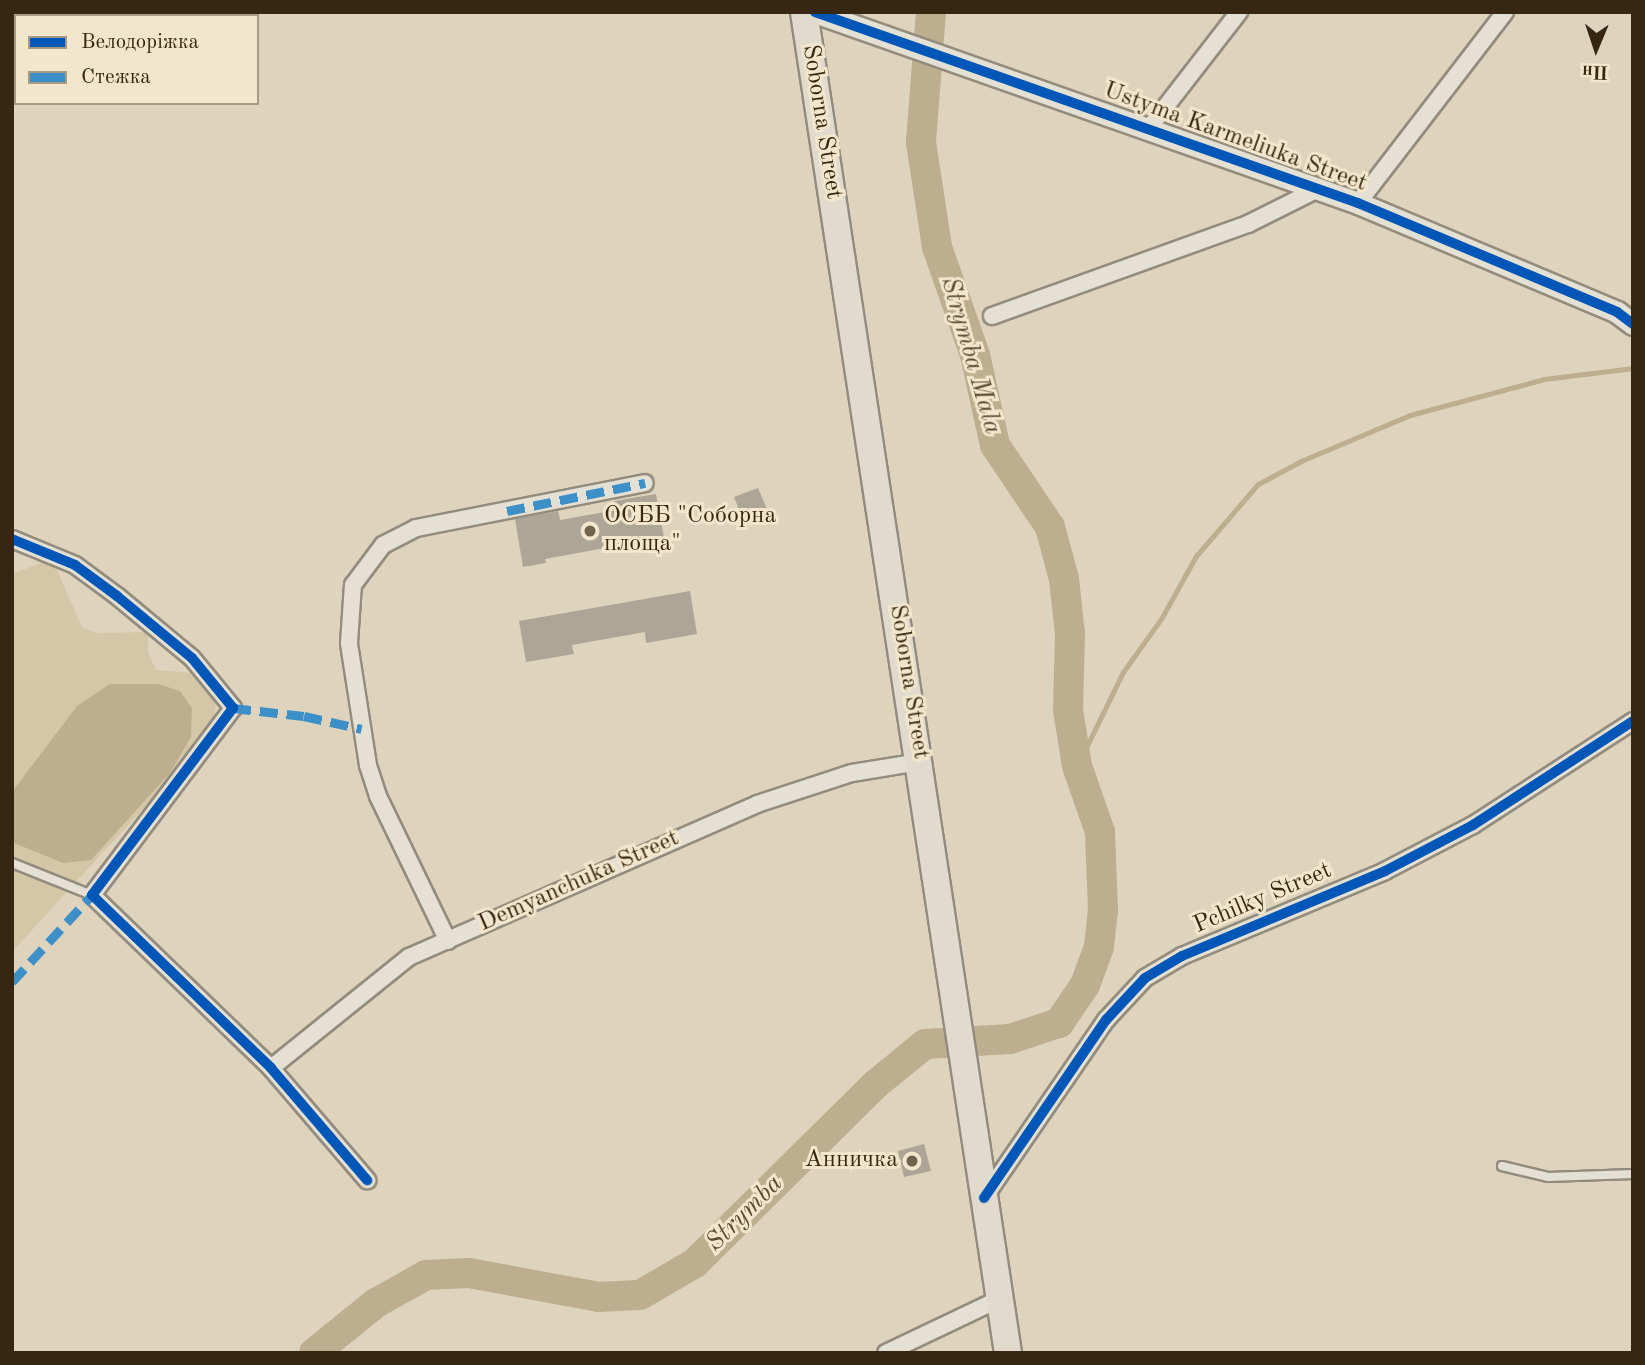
<!DOCTYPE html>
<meta charset="utf-8">
<style>
body{margin:0}
#map{position:relative;width:1645px;height:1365px;overflow:hidden;background:#ded4bd;font-family:"Old Standard TT",serif}
div>[style]{position:absolute}
[style*='--x']{left:calc(var(--x)*1px);top:calc(var(--y)*1px);width:calc(var(--w)*1px);rotate:calc(var(--a)*1deg)}
.green>*{inset:0;background:#d4c7a7}
.water>*{inset:0;background:#bcae8e}
.stream>*{height:5px;margin:-2.5px;padding:0 2.5px;transform-origin:2.5px;border-radius:2.5px;background:#bcae8e}
.river>*{height:30px;margin:-15px;padding:0 15px;transform-origin:15px;border-radius:15px;background:#bcae8e}
.building>*{inset:0;background:#ada595}
.roads{filter:drop-shadow(2px 0 #938c7d) drop-shadow(-2px 0 #938c7d) drop-shadow(0 2px #938c7d) drop-shadow(0 -2px #938c7d)}
.service>*{height:8px;margin:-4px;padding:0 4px;transform-origin:4px;border-radius:4px;background:#e5e0d4}
.minor>*{height:16px;margin:-8px;padding:0 8px;transform-origin:8px;border-radius:8px;background:#e5e0d4}
.tertiary>*{height:21px;margin:-10.5px;padding:0 10.5px;transform-origin:10.5px;border-radius:10.5px;background:#e5e0d4}
.primary>*{height:26px;margin:-13px;padding:0 13px;transform-origin:13px;border-radius:13px;background:#e0dbcd}
.quiet>*{height:9px;margin-top:-4.5px;transform-origin:0;background:repeating-linear-gradient(90deg,#3d8fc8 0 18px,transparent 0 27px)}
.cycleway>*{height:10px;margin:-5px;padding:0 5px;transform-origin:5px;border-radius:5px;background:#0057b8}
.dots>*{width:19px;height:19px;translate:-50% -50%;box-sizing:border-box;border:4px solid #f2e7cc;border-radius:50%}
span{translate:-50% -50%;white-space:nowrap;text-align:center;line-height:1.15;-webkit-text-stroke:6px #f2e7cc;paint-order:stroke}
.street-label{font-size:24px;color:#372712}
.poi-label{font-size:24px;color:#372712}
.left{translate:0 -50%;text-align:left}
.right{translate:-100% -50%;text-align:right}
.water-label{font-size:26px;color:#5b4a31;font-style:italic}
.frame{position:absolute;inset:0;border:14px solid #372712;pointer-events:none}
.legend{position:absolute;left:14px;top:14px;width:245px;height:91px;box-sizing:border-box;background:#f2e7cc;border:2px solid #a79a82;margin:0;padding:9px 12px;list-style:none;font-size:21px;color:#372712}
.legend li{display:flex;align-items:center;gap:14px;height:35px}
.legend b{width:35px;border:2px solid #a79a82}
.north{position:absolute;left:1561px;top:14px;width:70px;height:70px;-webkit-text-stroke:5px #f2e7cc;paint-order:stroke;rotate:182deg;font-size:19px;font-weight:700;line-height:28px;text-align:center;color:#372712}
.north::after{content:'';display:block;margin:auto;width:24px;height:32px;background:#372712;clip-path:polygon(50% 0,100% 100%,50% 72%,0 100%)}
</style>
<div id="map">
<div class="green">
<div style="clip-path:polygon(52px 559px,82px 627px,96px 633px,148px 632px,148px 652px,156px 670px,220px 675px,212px 733px,12px 952px,12px 574px)"></div>
</div>
<div class="water">
<div style="clip-path:polygon(110px 684px,158px 684px,180px 691px,192px 708px,191px 737px,170px 773px,91px 860px,63px 863px,14px 843px,12px 792px,77px 706px)"></div>
</div>
<div class="stream">
<div style="--x:1077;--y:766;--w:105;--a:-63.9"></div>
<div style="--x:1123;--y:672;--w:65;--a:-54.4"></div>
<div style="--x:1161;--y:619;--w:72;--a:-60.9"></div>
<div style="--x:1196;--y:556;--w:95;--a:-49.3"></div>
<div style="--x:1258;--y:484;--w:49;--a:-28.1"></div>
<div style="--x:1301;--y:461;--w:118;--a:-22.9"></div>
<div style="--x:1410;--y:415;--w:139;--a:-15"></div>
<div style="--x:1544;--y:379;--w:90;--a:-7"></div>
</div>
<div class="river">
<div style="--x:314;--y:1353;--w:80;--a:-38.9"></div>
<div style="--x:376;--y:1303;--w:57;--a:-29.2"></div>
<div style="--x:426;--y:1275;--w:43;--a:-2.7"></div>
<div style="--x:469;--y:1273;--w:131;--a:10.5"></div>
<div style="--x:598;--y:1297;--w:42;--a:-2.7"></div>
<div style="--x:640;--y:1295;--w:64;--a:-30.2"></div>
<div style="--x:695;--y:1263;--w:255;--a:-44.7"></div>
<div style="--x:876;--y:1084;--w:63;--a:-39.2"></div>
<div style="--x:925;--y:1044;--w:85;--a:-3.4"></div>
<div style="--x:1010;--y:1039;--w:52;--a:-18.1"></div>
<div style="--x:1059;--y:1023;--w:46;--a:-55.6"></div>
<div style="--x:1085;--y:985;--w:40;--a:-69.8"></div>
<div style="--x:1099;--y:947;--w:36;--a:-84"></div>
<div style="--x:1103;--y:911;--w:79;--a:-92.2"></div>
<div style="--x:1100;--y:832;--w:70;--a:-109.2"></div>
<div style="--x:1077;--y:766;--w:57;--a:-99.1"></div>
<div style="--x:1068;--y:710;--w:76;--a:-88.5"></div>
<div style="--x:1070;--y:634;--w:55;--a:-96.2"></div>
<div style="--x:1064;--y:579;--w:54;--a:-105.1"></div>
<div style="--x:1050;--y:527;--w:99;--a:-123.9"></div>
<div style="--x:995;--y:445;--w:92;--a:-102.5"></div>
<div style="--x:975;--y:355;--w:114;--a:-109.4"></div>
<div style="--x:937;--y:247;--w:106;--a:-98.7"></div>
<div style="--x:921;--y:142;--w:130;--a:-85.6"></div>
</div>
<div class="building">
<div style="clip-path:polygon(758px 488px,769px 514px,745px 524px,734px 497px)"></div>
<div style="clip-path:polygon(656px 494px,665px 543px,644px 546px,643px 541px,545px 559px,546px 563px,523px 567px,515px 519px,558px 511px,560px 520px,616px 510px,614px 501px)"></div>
<div style="clip-path:polygon(690px 591px,697px 634px,646px 643px,645px 632px,572px 645px,574px 654px,526px 662px,519px 621px)"></div>
<div style="clip-path:polygon(924px 1144px,931px 1171px,904px 1177px,898px 1151px)"></div>
</div>
<div class="roads">
<div class="service">
<div style="--x:12;--y:863;--w:86;--a:21.8"></div>
<div style="--x:1502;--y:1166;--w:47;--a:13.4"></div>
<div style="--x:1548;--y:1177;--w:85;--a:-2"></div>
</div>
<div class="minor">
<div style="--x:1149;--y:128;--w:147;--a:-52.2"></div>
<div style="--x:1358;--y:203;--w:241;--a:-52.4"></div>
<div style="--x:992;--y:316;--w:272;--a:-19.8"></div>
<div style="--x:1248;--y:224;--w:76;--a:-26.6"></div>
<div style="--x:12;--y:539;--w:68;--a:22.4"></div>
<div style="--x:75;--y:565;--w:52;--a:36.4"></div>
<div style="--x:117;--y:596;--w:97;--a:39.6"></div>
<div style="--x:192;--y:658;--w:65;--a:50.6"></div>
<div style="--x:233;--y:708;--w:234;--a:127"></div>
<div style="--x:92;--y:895;--w:249;--a:44"></div>
<div style="--x:271;--y:1068;--w:148;--a:49.4"></div>
<div style="--x:448;--y:941;--w:161;--a:-115.8"></div>
<div style="--x:378;--y:796;--w:33;--a:-108"></div>
<div style="--x:368;--y:765;--w:123;--a:-98.9"></div>
<div style="--x:349;--y:643;--w:58;--a:-86.1"></div>
<div style="--x:353;--y:585;--w:50;--a:-53.1"></div>
<div style="--x:383;--y:545;--w:37;--a:-27"></div>
<div style="--x:416;--y:528;--w:233;--a:-11.1"></div>
<div style="--x:271;--y:1068;--w:177;--a:-38.8"></div>
<div style="--x:409;--y:957;--w:380;--a:-23.7"></div>
<div style="--x:757;--y:804;--w:100;--a:-18.1"></div>
<div style="--x:852;--y:773;--w:69;--a:-9.2"></div>
<div style="--x:984;--y:1198;--w:216;--a:-55.6"></div>
<div style="--x:1106;--y:1020;--w:57;--a:-47.1"></div>
<div style="--x:1145;--y:978;--w:43;--a:-30.7"></div>
<div style="--x:1182;--y:956;--w:220;--a:-22.7"></div>
<div style="--x:1385;--y:871;--w:99;--a:-27.6"></div>
<div style="--x:1473;--y:825;--w:191;--a:-33"></div>
<div style="--x:886;--y:1353;--w:125;--a:-25.5"></div>
</div>
<div class="tertiary">
<div style="--x:815;--y:12;--w:576;--a:19.38"></div>
<div style="--x:1358;--y:203;--w:281;--a:22.8"></div>
<div style="--x:1617;--y:312;--w:20;--a:37"></div>
</div>
<div class="primary">
<div style="--x:804;--y:12;--w:1356;--a:81.35"></div>
</div>
</div>
<div class="quiet">
<div style="--x:507;--y:511;--w:141;--a:-11.5"></div>
<div style="--x:233;--y:708;--w:71;--a:6.4"></div>
<div style="--x:304;--y:716;--w:59;--a:12.6"></div>
<div style="--x:12;--y:982;--w:118;--a:-47.4"></div>
</div>
<div class="cycleway">
<div style="--x:815;--y:12;--w:576;--a:19.38"></div>
<div style="--x:1358;--y:203;--w:281;--a:22.8"></div>
<div style="--x:1617;--y:312;--w:20;--a:37"></div>
<div style="--x:12;--y:539;--w:68;--a:22.4"></div>
<div style="--x:75;--y:565;--w:52;--a:36.4"></div>
<div style="--x:117;--y:596;--w:97;--a:39.6"></div>
<div style="--x:192;--y:658;--w:65;--a:50.6"></div>
<div style="--x:233;--y:708;--w:234;--a:127"></div>
<div style="--x:92;--y:895;--w:249;--a:44"></div>
<div style="--x:271;--y:1068;--w:148;--a:49.4"></div>
<div style="--x:984;--y:1198;--w:216;--a:-55.6"></div>
<div style="--x:1106;--y:1020;--w:57;--a:-47.1"></div>
<div style="--x:1145;--y:978;--w:43;--a:-30.7"></div>
<div style="--x:1182;--y:956;--w:220;--a:-22.7"></div>
<div style="--x:1385;--y:871;--w:99;--a:-27.6"></div>
<div style="--x:1473;--y:825;--w:191;--a:-33"></div>
</div>
<div class="dots">
<div style="left:590px;top:531px;background:#71644e"></div>
<div style="left:912px;top:1161px;background:#71644e"></div>
</div>
<div class="street-label">
<span style="left:821px;top:122px;rotate:81deg">Soborna Street</span>
<span style="left:1235px;top:138px;rotate:20deg">Ustyma Karmeliuka Street</span>
<span style="left:908px;top:682px;rotate:81deg">Soborna Street</span>
<span style="left:579px;top:882px;rotate:-24deg">Demyanchuka Street</span>
<span style="left:1263px;top:899px;rotate:-23deg">Pchilky Street</span>
</div>
<div class="poi-label">
<span class="left" style="left:604px;top:531px">ОСББ "Соборна<br>площа"</span>
<span class="right" style="left:898px;top:1161px">Анничка</span>
</div>
<div class="water-label">
<span style="left:970px;top:356px;rotate:74deg">Strymba Mala</span>
<span style="left:745px;top:1214px;rotate:-45deg">Strymba</span>
</div>
<div class="frame"></div>
<ul class="legend">
<li><b style="height:9px;background:#0057b8"></b>Велодоріжка</li>
<li><b style="height:9px;background:#3d8fc8"></b>Стежка</li>
</ul>
<div class="north">Пн</div>
</div>
